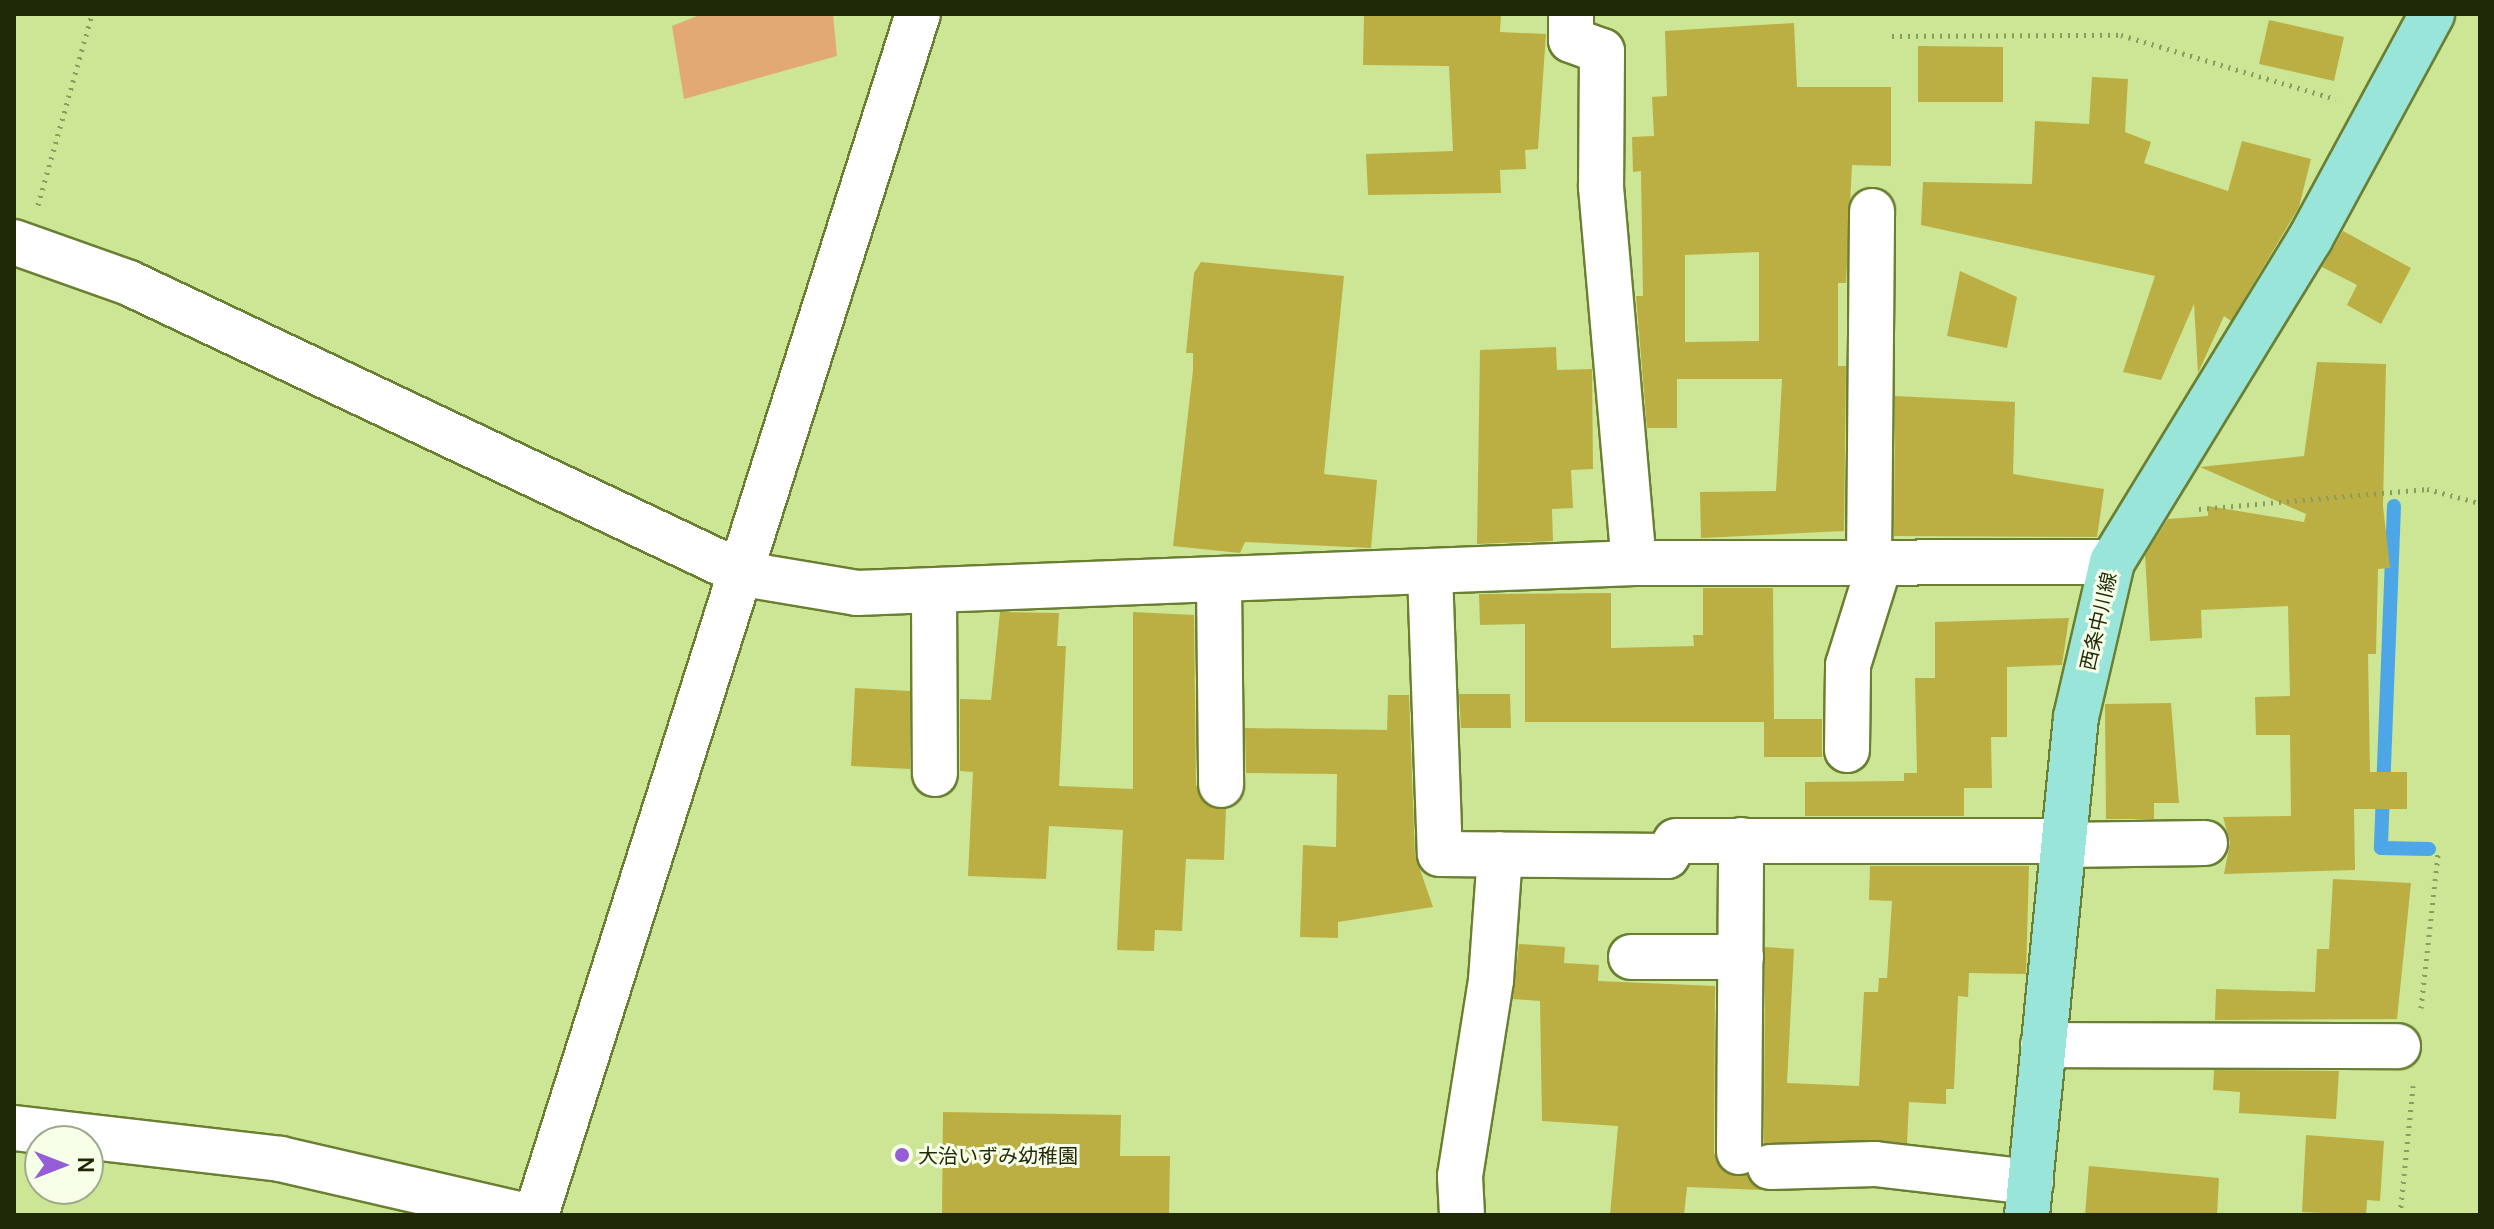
<!DOCTYPE html>
<meta charset="utf-8">
<style>
body{margin:0}
#map{position:relative;width:2494px;height:1229px;overflow:hidden;background:#cce695;font-family:Manrope,"Noto Sans JP",sans-serif}
div>[style]{position:absolute}
[style*='--x']{left:calc(var(--x)*1px);top:calc(var(--y)*1px);width:calc(var(--w)*1px);rotate:calc(var(--a)*1deg)}
.green>*{inset:0;background:#e2a975}
.stream>*{height:14px;margin:-7px;padding:0 7px;transform-origin:7px;border-radius:7px;background:#4da6e6}
.building>*{inset:0;background:#bbaf44}
.path>*{height:5px;margin-top:-2.5px;transform-origin:0;background:repeating-linear-gradient(90deg,#8a9d5e 0 2px,transparent 0 8px)}
.roads{filter:drop-shadow(2px 0 #6a7f31) drop-shadow(-2px 0 #6a7f31) drop-shadow(0 2px #6a7f31) drop-shadow(0 -2px #6a7f31)}
.minor>*{height:44px;margin:-22px;padding:0 22px;transform-origin:22px;border-radius:22px;background:#fff}
.major>*{height:44px;margin:-22px;padding:0 22px;transform-origin:22px;border-radius:22px;background:#99e5da}
.dots>*{width:22px;height:22px;translate:-50% -50%;box-sizing:border-box;border:4px solid #f6ffe7;border-radius:50%}
span{translate:-50% -50%;white-space:nowrap;text-align:center;line-height:1.15;-webkit-text-stroke:6px #f6ffe7;paint-order:stroke}
.street-label{font-size:20px;color:#1f2806}
.poi-label{font-size:20px;color:#1f2806}
.left{translate:0 -50%;text-align:left}
.frame{position:absolute;inset:0;border:16px solid #1f2806;pointer-events:none}
.north{position:absolute;left:24px;top:1125px;width:80px;height:80px;box-sizing:border-box;background:#f6ffe7;border:2px solid #a0a98d;border-radius:50%;rotate:90deg;font-size:22px;font-weight:700;line-height:32px;text-align:center;color:#1f2806}
.north::after{content:'';display:block;margin:auto;width:28px;height:36px;background:#965ed6;clip-path:polygon(50% 0,100% 100%,50% 72%,0 100%)}
</style>
<div id="map">
<div class="green">
<div style="clip-path:polygon(702px 14px,833px 14px,837px 56px,684px 99px,672px 26px)"></div>
</div>
<div class="stream">
<div style="--x:2394;--y:506;--w:342;--a:92.2"></div>
<div style="--x:2381;--y:848;--w:48;--a:1.2"></div>
</div>
<div class="building">
<div style="clip-path:polygon(1364px 14px,1501px 14px,1500px 32px,1546px 34px,1538px 149px,1525px 150px,1526px 169px,1500px 170px,1501px 193px,1368px 195px,1366px 154px,1453px 151px,1449px 66px,1363px 65px)"></div>
<div style="clip-path:polygon(2269px 20px,2344px 37px,2334px 81px,2259px 64px)"></div>
<div style="clip-path:polygon(evenodd,1794px 23px,1797px 87px,1891px 87px,1891px 166px,1852px 165px,1846px 283px,1838px 283px,1838px 366px,1846px 366px,1844px 531px,1701px 538px,1700px 492px,1776px 491px,1782px 379px,1677px 379px,1677px 428px,1647px 428px,1636px 296px,1643px 296px,1641px 171px,1633px 172px,1632px 137px,1654px 136px,1652px 97px,1667px 96px,1665px 31px,1794px 23px,1759px 252px,1759px 341px,1685px 342px,1685px 255px,1759px 252px)"></div>
<div style="clip-path:polygon(1918px 46px,2003px 47px,2003px 102px,1918px 102px)"></div>
<div style="clip-path:polygon(2092px 77px,2128px 79px,2125px 132px,2151px 142px,2144px 163px,2228px 191px,2242px 141px,2311px 159px,2299px 207px,2231px 321px,2224px 316px,2198px 373px,2194px 304px,2161px 380px,2123px 372px,2155px 276px,1921px 225px,1923px 182px,2032px 184px,2035px 121px,2089px 124px)"></div>
<div style="clip-path:polygon(2343px 231px,2411px 268px,2381px 324px,2347px 305px,2357px 285px,2322px 267px)"></div>
<div style="clip-path:polygon(1201px 262px,1344px 276px,1324px 474px,1377px 480px,1371px 548px,1245px 542px,1240px 553px,1173px 546px,1193px 370px,1193px 353px,1186px 353px,1194px 273px)"></div>
<div style="clip-path:polygon(1960px 271px,2017px 297px,2007px 348px,1947px 336px)"></div>
<div style="clip-path:polygon(1556px 347px,1557px 370px,1592px 369px,1593px 469px,1571px 470px,1573px 508px,1552px 509px,1553px 541px,1477px 544px,1480px 350px)"></div>
<div style="clip-path:polygon(2317px 362px,2386px 364px,2383px 506px,2390px 568px,2378px 569px,2376px 654px,2368px 654px,2370px 772px,2407px 772px,2407px 809px,2354px 809px,2355px 870px,2224px 874px,2230px 842px,2223px 817px,2291px 816px,2290px 735px,2256px 735px,2255px 697px,2290px 696px,2288px 606px,2201px 610px,2202px 638px,2150px 641px,2145px 555px,2168px 519px,2208px 516px,2208px 506px,2304px 522px,2306px 514px,2200px 467px,2304px 456px)"></div>
<div style="clip-path:polygon(1895px 396px,2015px 402px,2013px 474px,2104px 489px,2097px 537px,1894px 536px)"></div>
<div style="clip-path:polygon(1703px 588px,1773px 588px,1774px 719px,1822px 719px,1822px 757px,1764px 757px,1764px 722px,1525px 722px,1525px 624px,1480px 625px,1479px 594px,1611px 593px,1611px 648px,1694px 646px,1693px 635px,1703px 635px)"></div>
<div style="clip-path:polygon(1000px 612px,1059px 613px,1057px 646px,1066px 646px,1059px 786px,1133px 789px,1133px 612px,1194px 615px,1196px 785px,1208px 806px,1226px 809px,1224px 860px,1186px 859px,1182px 931px,1155px 930px,1154px 951px,1117px 950px,1123px 830px,1049px 826px,1046px 879px,968px 876px,973px 772px,960px 771px,960px 699px,991px 700px)"></div>
<div style="clip-path:polygon(2069px 618px,2062px 665px,2007px 667px,2007px 737px,1991px 737px,1992px 788px,1964px 788px,1964px 816px,1805px 816px,1805px 782px,1904px 781px,1904px 773px,1917px 773px,1915px 678px,1935px 678px,1935px 622px)"></div>
<div style="clip-path:polygon(855px 688px,910px 691px,910px 769px,851px 766px)"></div>
<div style="clip-path:polygon(1459px 694px,1510px 694px,1511px 728px,1461px 728px)"></div>
<div style="clip-path:polygon(1388px 695px,1409px 695px,1415px 855px,1433px 907px,1338px 922px,1338px 938px,1300px 937px,1303px 845px,1336px 847px,1337px 774px,1246px 773px,1245px 728px,1387px 730px)"></div>
<div style="clip-path:polygon(2171px 703px,2179px 803px,2154px 803px,2154px 819px,2106px 819px,2105px 704px)"></div>
<div style="clip-path:polygon(1870px 866px,2029px 866px,2026px 974px,1969px 973px,1968px 997px,1958px 996px,1954px 1089px,1946px 1089px,1946px 1104px,1909px 1102px,1907px 1143px,1764px 1143px,1765px 947px,1794px 949px,1787px 1083px,1859px 1086px,1864px 992px,1878px 992px,1879px 978px,1887px 978px,1892px 901px,1869px 900px)"></div>
<div style="clip-path:polygon(2333px 879px,2411px 883px,2397px 1019px,2215px 1020px,2216px 989px,2315px 992px,2317px 949px,2329px 949px)"></div>
<div style="clip-path:polygon(1519px 944px,1565px 947px,1564px 963px,1599px 965px,1598px 981px,1715px 986px,1714px 1153px,1726px 1173px,1747px 1175px,1762px 1190px,1687px 1187px,1684px 1215px,1610px 1215px,1618px 1126px,1542px 1121px,1540px 1001px,1513px 999px)"></div>
<div style="clip-path:polygon(2214px 1070px,2339px 1071px,2336px 1119px,2239px 1113px,2240px 1092px,2213px 1090px)"></div>
<div style="clip-path:polygon(943px 1112px,1121px 1115px,1120px 1156px,1170px 1156px,1169px 1215px,942px 1215px)"></div>
<div style="clip-path:polygon(2306px 1135px,2384px 1141px,2380px 1201px,2367px 1200px,2366px 1215px,2302px 1212px)"></div>
<div style="clip-path:polygon(2089px 1166px,2219px 1178px,2217px 1215px,2085px 1215px)"></div>
</div>
<div class="path">
<div style="--x:1892;--y:36;--w:229;--a:-0.3"></div>
<div style="--x:2121;--y:35;--w:224;--a:16.6"></div>
<div style="--x:38;--y:205;--w:198;--a:-74.2"></div>
<div style="--x:2199;--y:509;--w:229;--a:-5"></div>
<div style="--x:2427;--y:489;--w:55;--a:14.8"></div>
<div style="--x:2421;--y:1008;--w:155;--a:-83.7"></div>
<div style="--x:2400;--y:1215;--w:130;--a:-84.2"></div>
</div>
<div class="roads">
<div class="minor">
<div style="--x:1571;--y:14;--w:26;--a:90"></div>
<div style="--x:1571;--y:40;--w:33;--a:20"></div>
<div style="--x:1602;--y:51;--w:136;--a:90.4"></div>
<div style="--x:1601;--y:187;--w:377;--a:85"></div>
<div style="--x:14;--y:242;--w:122;--a:19.6"></div>
<div style="--x:129;--y:283;--w:680;--a:25.32"></div>
<div style="--x:744;--y:574;--w:115;--a:9.5"></div>
<div style="--x:857;--y:593;--w:778;--a:-2.21"></div>
<div style="--x:1634;--y:563;--w:478;--a:-0.1"></div>
<div style="--x:1869;--y:563;--w:352;--a:-89.5"></div>
<div style="--x:1430;--y:572;--w:282;--a:88"></div>
<div style="--x:1440;--y:854;--w:227;--a:0.5"></div>
<div style="--x:1667;--y:856;--w:17;--a:-59"></div>
<div style="--x:1676;--y:841;--w:386;--a:0"></div>
<div style="--x:1219;--y:582;--w:203;--a:89.4"></div>
<div style="--x:934;--y:595;--w:179;--a:89.7"></div>
<div style="--x:1847;--y:750;--w:85;--a:-89.3"></div>
<div style="--x:1848;--y:665;--w:107;--a:-72.6"></div>
<div style="--x:2061;--y:845;--w:144;--a:-0.8"></div>
<div style="--x:1631;--y:957;--w:110;--a:0"></div>
<div style="--x:2043;--y:1045;--w:355;--a:0.2"></div>
<div style="--x:14;--y:1128;--w:268;--a:6.6"></div>
<div style="--x:280;--y:1159;--w:249;--a:13"></div>
<div style="--x:1739;--y:1152;--w:312;--a:-89.6"></div>
<div style="--x:1770;--y:1167;--w:105;--a:-1.6"></div>
<div style="--x:1875;--y:1164;--w:157;--a:6.6"></div>
<div style="--x:536;--y:1215;--w:1260;--a:-72.36"></div>
<div style="--x:1462;--y:1215;--w:39;--a:-93"></div>
<div style="--x:1460;--y:1176;--w:198;--a:-81"></div>
<div style="--x:1491;--y:980;--w:126;--a:-85.9"></div>
</div>
<div class="major">
<div style="--x:2027;--y:1215;--w:500;--a:-84.38"></div>
<div style="--x:2076;--y:717;--w:159;--a:-76.9"></div>
<div style="--x:2112;--y:562;--w:379;--a:-58.5"></div>
<div style="--x:2310;--y:239;--w:256;--a:-61.5"></div>
</div>
</div>
<div class="dots">
<div style="left:902px;top:1155px;background:#965ed6"></div>
</div>
<div class="street-label">
<span style="left:2098px;top:621px;rotate:-77deg">西条中川線</span>
</div>
<div class="poi-label">
<span class="left" style="left:918px;top:1155px">大治いずみ幼稚園</span>
</div>
<div class="frame"></div>
<div class="north">N</div>
</div>
